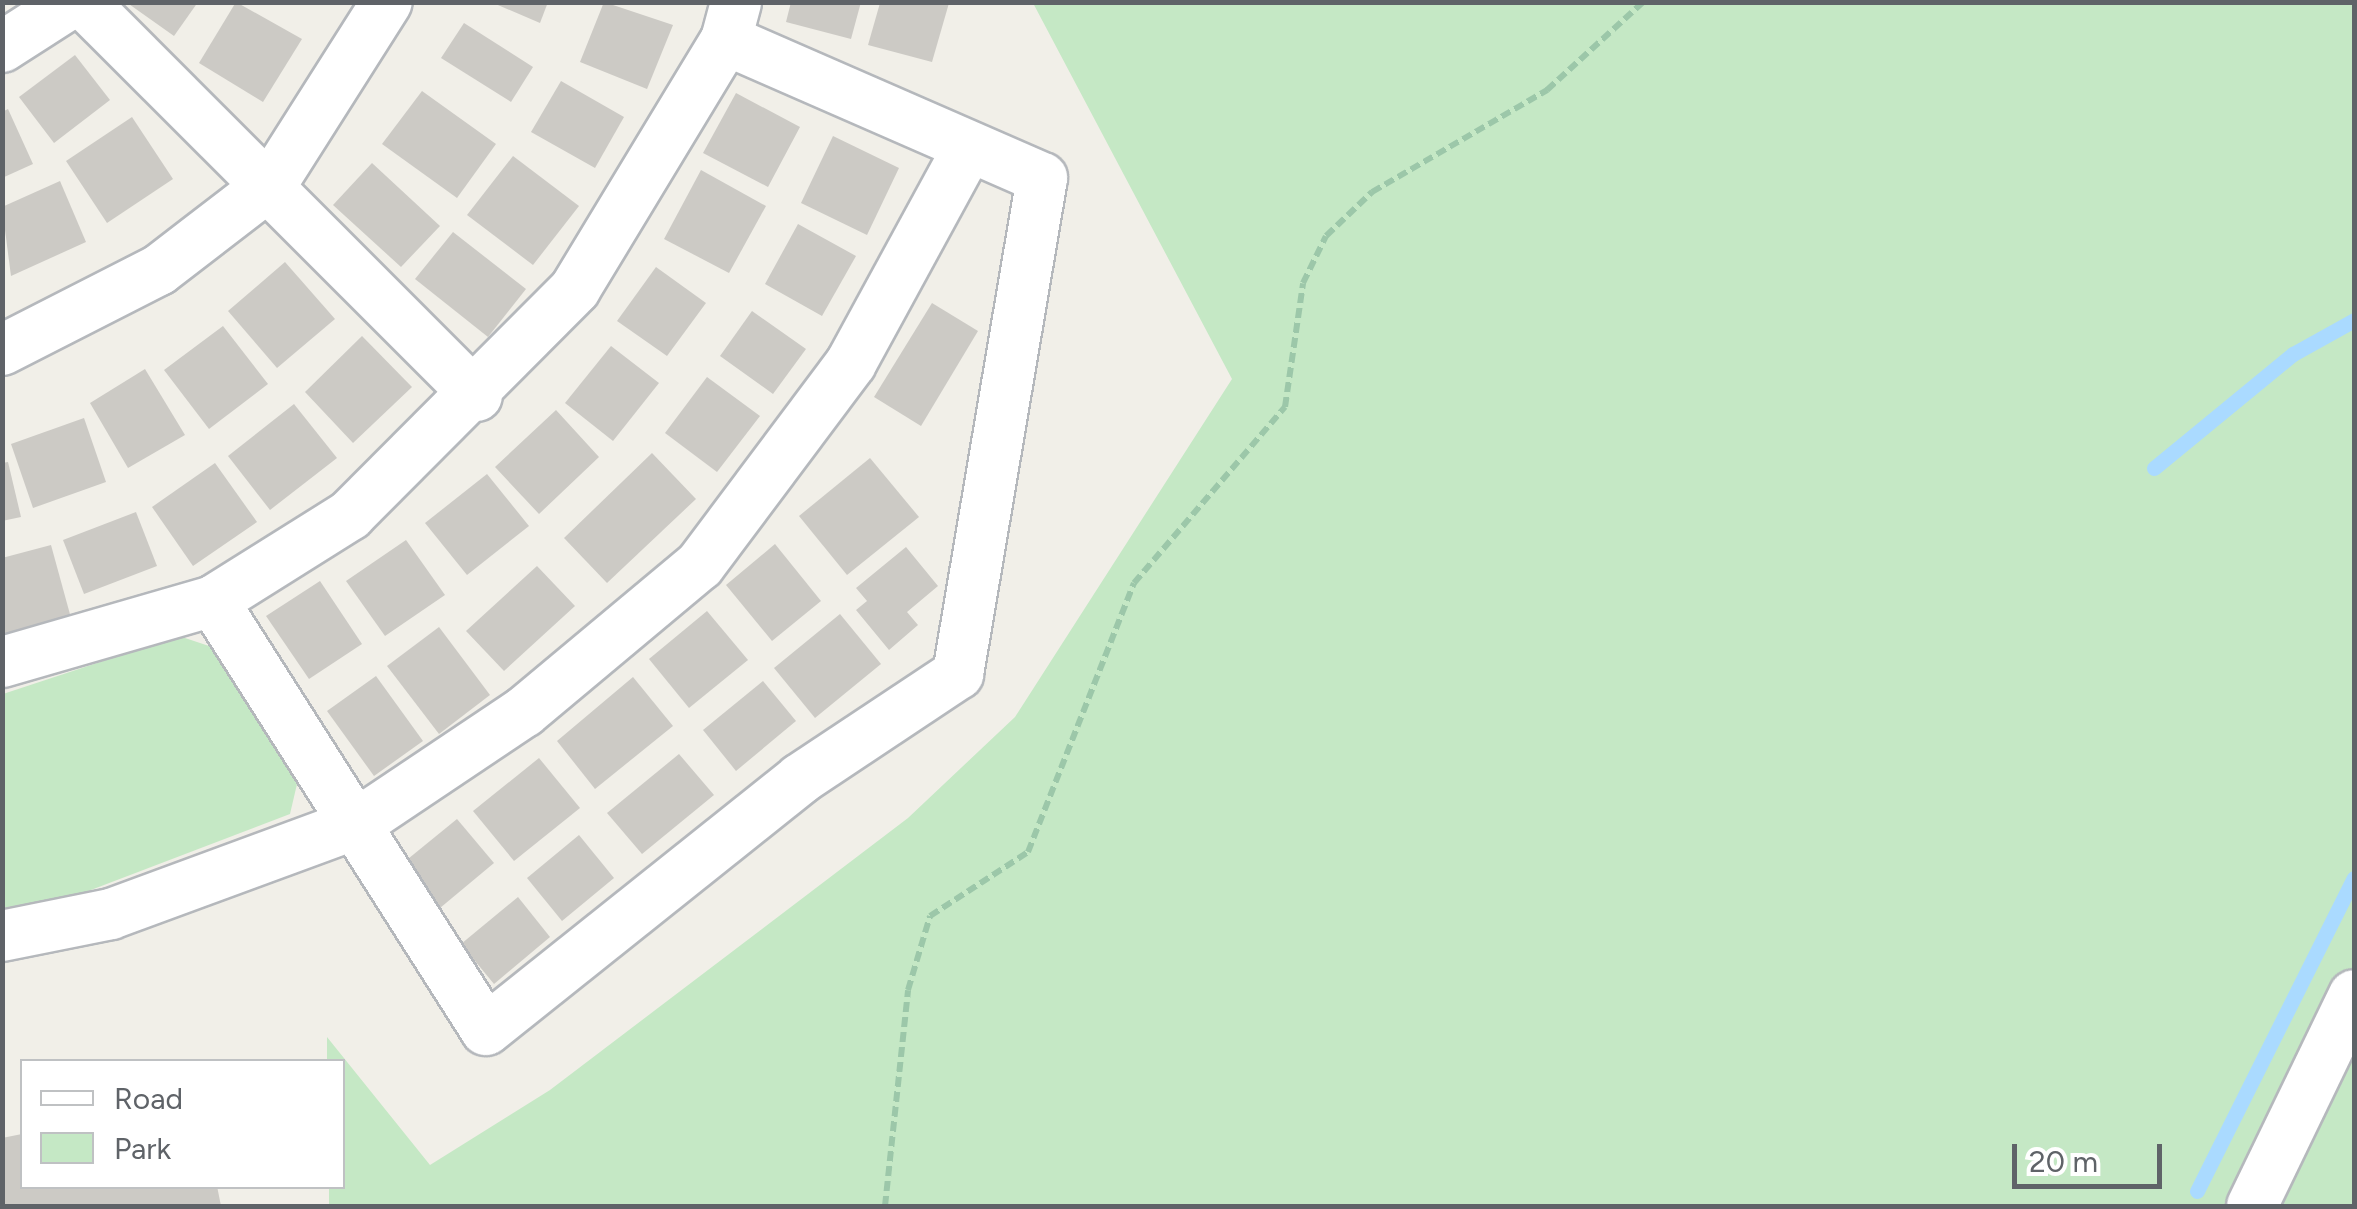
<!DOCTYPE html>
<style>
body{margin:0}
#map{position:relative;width:2357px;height:1209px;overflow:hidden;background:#f1efe8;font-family:Figtree,sans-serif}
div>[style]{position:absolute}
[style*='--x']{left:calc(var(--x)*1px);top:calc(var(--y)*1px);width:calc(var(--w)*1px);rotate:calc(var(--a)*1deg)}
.green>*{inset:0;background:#c5e8c5}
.stream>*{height:15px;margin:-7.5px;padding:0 7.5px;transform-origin:7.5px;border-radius:7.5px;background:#aadaff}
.building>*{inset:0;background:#cccac5}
.path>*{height:6px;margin-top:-3px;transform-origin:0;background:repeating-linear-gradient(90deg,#9cc7a9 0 10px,transparent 0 15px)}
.roads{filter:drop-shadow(2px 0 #b5b8bc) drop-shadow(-2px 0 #b5b8bc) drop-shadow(0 2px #b5b8bc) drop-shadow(0 -2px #b5b8bc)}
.minor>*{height:50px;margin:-25px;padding:0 25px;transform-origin:25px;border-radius:25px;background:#fff}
span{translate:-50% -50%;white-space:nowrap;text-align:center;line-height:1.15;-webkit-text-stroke:9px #fff;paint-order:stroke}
.frame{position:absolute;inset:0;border:5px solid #5f6368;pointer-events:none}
.legend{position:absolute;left:20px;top:1059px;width:325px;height:130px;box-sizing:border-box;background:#fff;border:2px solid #bfc1c3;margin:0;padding:12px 18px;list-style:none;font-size:30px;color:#5f6368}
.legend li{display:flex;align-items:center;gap:20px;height:50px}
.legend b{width:50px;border:2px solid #bfc1c3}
.scale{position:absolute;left:2012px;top:1144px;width:150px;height:45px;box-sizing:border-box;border:5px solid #5f6368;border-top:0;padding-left:12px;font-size:30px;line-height:35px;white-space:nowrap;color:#5f6368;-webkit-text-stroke:8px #fff;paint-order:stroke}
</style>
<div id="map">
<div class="green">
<div style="clip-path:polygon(1033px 3px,2354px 3px,2354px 1206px,329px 1206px,329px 1187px,342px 1186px,342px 1062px,327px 1061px,327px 1037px,430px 1165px,550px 1090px,908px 818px,1015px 717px,1232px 379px)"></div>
<div style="clip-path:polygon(179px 636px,215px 648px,297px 784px,290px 814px,83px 893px,3px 908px,3px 694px)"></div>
</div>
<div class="stream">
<div style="--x:2154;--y:468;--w:180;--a:-39.4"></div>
<div style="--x:2293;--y:354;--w:70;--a:-29.1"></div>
<div style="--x:2197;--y:1191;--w:350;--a:-63.4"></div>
</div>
<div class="building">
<div style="clip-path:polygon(126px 2px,198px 2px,174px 36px)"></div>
<div style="clip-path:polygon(236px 2px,302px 39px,263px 102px,199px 63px)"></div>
<div style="clip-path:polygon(491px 2px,548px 2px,540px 23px)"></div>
<div style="clip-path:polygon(604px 2px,673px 25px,647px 89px,580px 62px)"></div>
<div style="clip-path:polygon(791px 2px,861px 2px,851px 39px,786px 22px)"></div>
<div style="clip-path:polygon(880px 3px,949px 3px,932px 62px,868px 45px)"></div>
<div style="clip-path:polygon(464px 23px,533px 67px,511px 102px,441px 58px)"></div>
<div style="clip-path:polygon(75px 55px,110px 100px,54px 143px,19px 97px)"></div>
<div style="clip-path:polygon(561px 81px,624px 117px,595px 168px,531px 132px)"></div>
<div style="clip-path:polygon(422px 91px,496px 144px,457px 198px,382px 144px)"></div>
<div style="clip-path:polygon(736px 93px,800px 127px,768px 187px,703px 153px)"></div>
<div style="clip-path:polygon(8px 109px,33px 164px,2px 178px,2px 112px)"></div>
<div style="clip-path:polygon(132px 117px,173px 179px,107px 223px,66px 161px)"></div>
<div style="clip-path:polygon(833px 136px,899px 168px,867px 235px,801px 203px)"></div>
<div style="clip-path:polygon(513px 156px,579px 206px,533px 265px,467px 215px)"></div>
<div style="clip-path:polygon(372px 163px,440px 226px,401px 267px,333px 205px)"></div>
<div style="clip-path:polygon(701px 170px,766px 206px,729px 273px,664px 239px)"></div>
<div style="clip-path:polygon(60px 181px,86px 242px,11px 276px,2px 207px)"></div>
<div style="clip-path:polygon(798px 224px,856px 256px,822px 316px,765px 284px)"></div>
<div style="clip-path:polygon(453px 232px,526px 289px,488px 337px,415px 279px)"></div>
<div style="clip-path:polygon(285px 262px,335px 319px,277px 368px,228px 311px)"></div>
<div style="clip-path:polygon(656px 267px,706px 303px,667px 356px,617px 321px)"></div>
<div style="clip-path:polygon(932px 303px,978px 331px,921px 426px,874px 397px)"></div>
<div style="clip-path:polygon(752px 311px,806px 349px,773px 394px,720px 356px)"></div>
<div style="clip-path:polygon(223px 326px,268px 384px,209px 429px,164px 370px)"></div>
<div style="clip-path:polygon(362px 336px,412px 387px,353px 443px,305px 392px)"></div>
<div style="clip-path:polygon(611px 346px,659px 383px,613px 441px,565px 403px)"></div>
<div style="clip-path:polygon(145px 369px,185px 435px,128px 468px,90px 403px)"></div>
<div style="clip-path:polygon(707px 377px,760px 416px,717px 472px,665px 433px)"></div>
<div style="clip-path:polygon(294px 404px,337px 458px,270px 510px,228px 456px)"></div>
<div style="clip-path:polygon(556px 410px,599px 457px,539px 514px,495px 467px)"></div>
<div style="clip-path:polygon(84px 418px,106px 482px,33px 508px,11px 444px)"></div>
<div style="clip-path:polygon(652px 453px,696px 499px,607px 583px,564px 538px)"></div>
<div style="clip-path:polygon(870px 458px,919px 517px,847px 575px,799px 516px)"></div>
<div style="clip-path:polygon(8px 462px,21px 517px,2px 521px,2px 463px)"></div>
<div style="clip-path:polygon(215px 463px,257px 522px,193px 566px,152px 507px)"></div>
<div style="clip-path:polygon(487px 474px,529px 526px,467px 575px,425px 523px)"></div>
<div style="clip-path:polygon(136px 512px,157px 566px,84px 594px,63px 540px)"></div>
<div style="clip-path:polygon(406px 540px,445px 595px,385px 636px,346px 581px)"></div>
<div style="clip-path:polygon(775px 544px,821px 601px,772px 641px,726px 585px)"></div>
<div style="clip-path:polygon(51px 545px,71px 618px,4px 636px,2px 558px)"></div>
<div style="clip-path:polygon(906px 547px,938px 586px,907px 612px,918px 625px,889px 650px,856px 610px,867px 601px,856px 588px)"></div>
<div style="clip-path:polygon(537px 566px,575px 606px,504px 671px,466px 631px)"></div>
<div style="clip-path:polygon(320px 581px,362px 644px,309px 679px,266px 616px)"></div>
<div style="clip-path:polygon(707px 611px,748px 660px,689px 708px,649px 659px)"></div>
<div style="clip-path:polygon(840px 614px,881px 664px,815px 718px,774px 668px)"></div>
<div style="clip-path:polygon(439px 627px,490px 695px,439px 734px,387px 666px)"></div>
<div style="clip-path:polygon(376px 676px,423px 741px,374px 776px,327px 711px)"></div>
<div style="clip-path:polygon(633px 677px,673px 726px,595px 789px,557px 741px)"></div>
<div style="clip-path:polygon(763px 681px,796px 721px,736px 771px,703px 730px)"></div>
<div style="clip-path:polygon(679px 754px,714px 795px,642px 854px,607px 813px)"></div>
<div style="clip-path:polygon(539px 758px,580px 808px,514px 861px,473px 811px)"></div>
<div style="clip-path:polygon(457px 819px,494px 863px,440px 908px,403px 863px)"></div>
<div style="clip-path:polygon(579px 835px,614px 878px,562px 921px,527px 878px)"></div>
<div style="clip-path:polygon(518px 897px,550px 937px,494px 984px,461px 944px)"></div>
<div style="clip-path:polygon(22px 1134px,22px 1186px,217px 1186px,221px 1206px,2px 1206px,2px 1138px)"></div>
</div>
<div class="path">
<div style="--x:885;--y:1206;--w:217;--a:-83.9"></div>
<div style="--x:908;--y:990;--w:77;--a:-73.4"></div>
<div style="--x:930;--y:916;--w:117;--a:-33.1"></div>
<div style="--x:1028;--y:852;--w:289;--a:-68.5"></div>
<div style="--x:1134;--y:583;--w:232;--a:-49.4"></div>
<div style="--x:1285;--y:407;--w:125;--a:-81.7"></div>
<div style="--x:1303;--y:283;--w:52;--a:-63.9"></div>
<div style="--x:1326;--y:236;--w:64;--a:-43.7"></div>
<div style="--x:1372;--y:192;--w:203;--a:-30.2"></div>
<div style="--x:1547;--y:90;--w:130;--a:-42.5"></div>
</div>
<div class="roads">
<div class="minor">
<div style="--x:83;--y:2;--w:557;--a:45"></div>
<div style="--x:2;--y:47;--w:83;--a:-32.7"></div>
<div style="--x:2;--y:350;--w:176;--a:-27"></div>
<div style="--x:159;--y:270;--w:143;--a:-37.6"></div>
<div style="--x:272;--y:183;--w:214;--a:-57.6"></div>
<div style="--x:213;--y:601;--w:508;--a:57.53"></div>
<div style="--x:486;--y:1030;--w:402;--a:-38.6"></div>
<div style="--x:800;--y:779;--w:190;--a:-33.6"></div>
<div style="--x:958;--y:674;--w:503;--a:-80.39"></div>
<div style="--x:1042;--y:178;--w:345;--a:-156.4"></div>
<div style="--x:2;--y:662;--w:220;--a:-16.1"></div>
<div style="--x:213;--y:601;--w:162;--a:-32.1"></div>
<div style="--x:350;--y:515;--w:319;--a:-45.1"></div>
<div style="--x:575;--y:289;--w:291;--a:-58.8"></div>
<div style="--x:726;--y:40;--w:39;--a:-75"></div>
<div style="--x:2;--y:936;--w:111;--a:-11.4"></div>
<div style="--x:111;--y:914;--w:263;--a:-20.2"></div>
<div style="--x:358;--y:823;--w:200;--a:-33.8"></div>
<div style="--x:524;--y:712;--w:229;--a:-39.9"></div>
<div style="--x:700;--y:565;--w:252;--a:-53.2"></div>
<div style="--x:851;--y:363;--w:246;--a:-61.4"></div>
<div style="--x:2252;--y:1206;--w:234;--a:-64.2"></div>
</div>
</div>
<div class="frame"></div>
<ul class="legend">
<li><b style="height:12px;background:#fff"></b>Road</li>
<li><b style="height:28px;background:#c5e8c5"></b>Park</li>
</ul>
<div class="scale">20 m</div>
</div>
